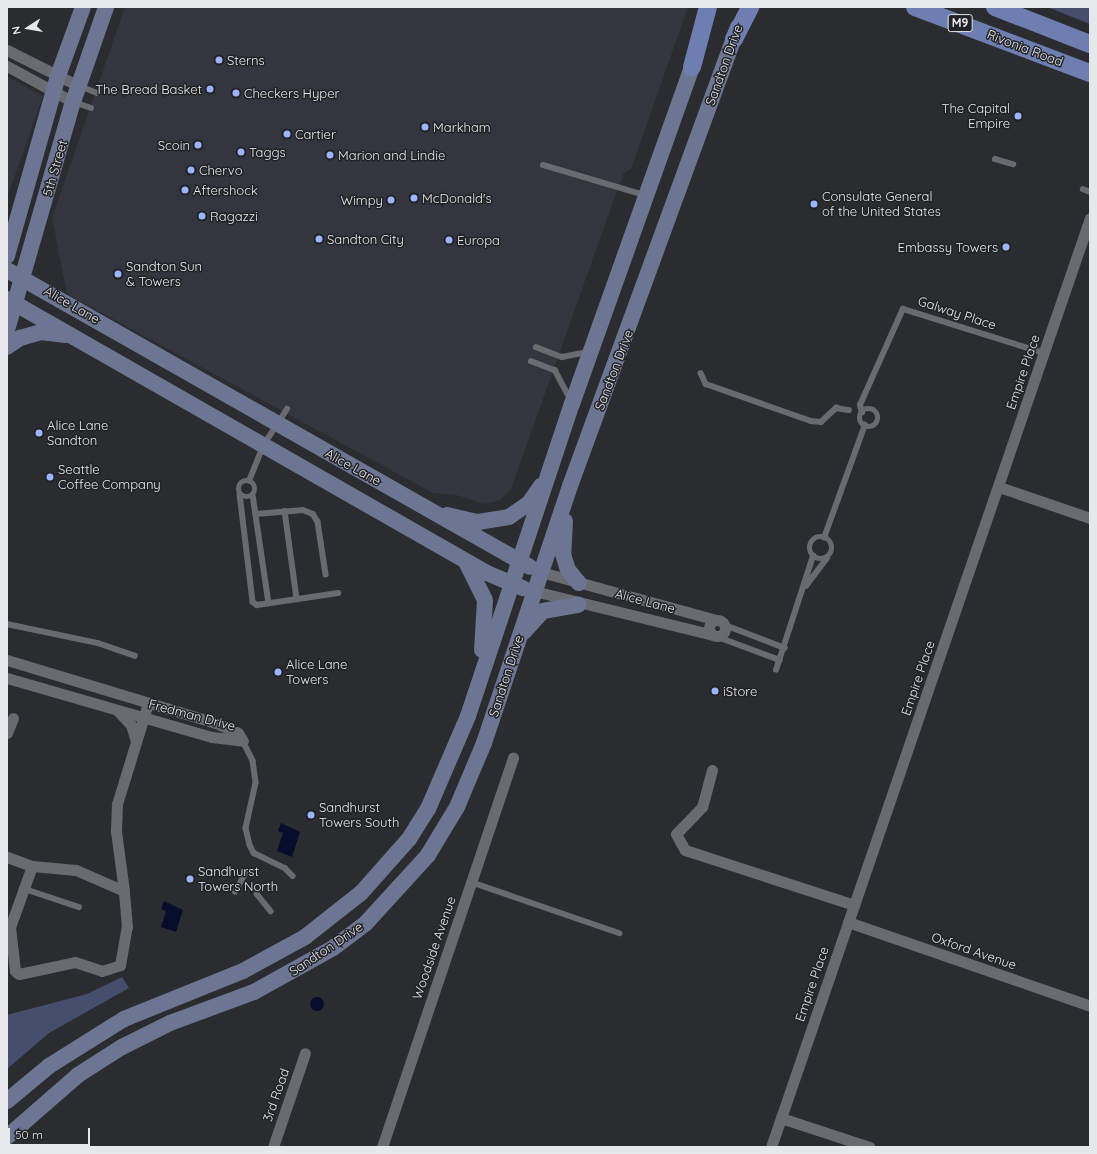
<!DOCTYPE html>
<style>
body{margin:0}
#map{position:relative;width:1097px;height:1154px;overflow:hidden;background:#2b2c30;font-family:Quicksand,sans-serif}
div>[style]{position:absolute}
[style*='--x']{left:calc(var(--x)*1px);top:calc(var(--y)*1px);width:calc(var(--w)*1px);rotate:calc(var(--a)*1deg)}
.built>*{inset:0;background:#33363e}
.green>*{inset:0;background:#454f6d}
.water>*{inset:0;background:#070d2d}
.round{border-radius:50%}
.lane>*{height:5.5px;margin:-2.75px;padding:0 2.75px;transform-origin:2.75px;border-radius:2.75px;background:#696b70}
.lane>.ring{margin:-2.75px;padding:0;box-sizing:content-box;background:none;border:5.5px solid #696b70;border-radius:50%}
.street>*{height:11px;margin:-5.5px;padding:0 5.5px;transform-origin:5.5px;border-radius:5.5px;background:#696b70}
.street>.ring{margin:-5.5px;padding:0;box-sizing:content-box;background:none;border:11px solid #696b70;border-radius:50%}
.secondary>*{height:16px;margin:-8px;padding:0 8px;transform-origin:8px;border-radius:8px;background:#6c7591}
.primary>*{height:18px;margin:-9px;padding:0 9px;transform-origin:9px;border-radius:9px;background:#6e7eb1}
.dots>*{width:11px;height:11px;translate:-50% -50%;box-sizing:border-box;border:2px solid #212226;border-radius:50%}
span{translate:-50% -50%;white-space:nowrap;text-align:center;line-height:1.15;-webkit-text-stroke:3px #212226;paint-order:stroke}
.shield-label span{padding:1px 3px;background:#212226;border:1px solid;border-radius:3px;-webkit-text-stroke-width:0}
.shield-label{font-size:12px;color:#e7e8ea;font-weight:700}
.street-label{font-size:13px;color:#e7e8ea}
.poi-label{font-size:13px;color:#e7e8ea}
.left{translate:0 -50%;text-align:left}
.right{translate:-100% -50%;text-align:right}
.frame{position:absolute;inset:0;border:8px solid #e7e8ea;pointer-events:none}
.north{position:absolute;left:8px;top:8px;width:40px;height:40px;-webkit-text-stroke:3px #212226;paint-order:stroke;rotate:258deg;font-size:11px;font-weight:700;line-height:16px;text-align:center;color:#e7e8ea}
.north::after{content:'';display:block;margin:auto;width:14px;height:18px;background:#e7e8ea;clip-path:polygon(50% 0,100% 100%,50% 72%,0 100%)}
.scale{position:absolute;left:8px;top:1128px;width:82px;height:18px;box-sizing:border-box;border:2px solid #e7e8ea;border-top:0;padding-left:5px;font-size:12px;line-height:14px;white-space:nowrap;color:#e7e8ea;-webkit-text-stroke:3px #212226;paint-order:stroke}
</style>
<div id="map">
<div class="built">
<div style="clip-path:polygon(125px 7px,688px 7px,631px 169px,623px 174px,511px 489px,500px 500px,485px 504px,456px 495px,433px 493px,67px 294px,52px 218px)"></div>
<div style="clip-path:polygon(7px 76px,43px 96px,7px 198px)"></div>
</div>
<div class="green">
<div style="clip-path:polygon(1047px 7px,1090px 7px,1090px 24px)"></div>
<div style="clip-path:polygon(122px 977px,129px 988px,49px 1033px,7px 1069px,7px 1015px,87px 994px)"></div>
</div>
<div class="water">
<div style="clip-path:polygon(281px 823px,300px 832px,292px 857px,277px 851px,283px 833px,278px 831px)"></div>
<div style="clip-path:polygon(164px 901px,183px 910px,176px 932px,161px 927px,166px 911px,161px 909px)"></div>
<div class="round" style="left:310px;top:997px;width:14px;height:14px"></div>
</div>
<div class="lane">
<div style="--x:80;--y:86;--w:18;--a:22"></div>
<div style="--x:74;--y:102;--w:18;--a:19"></div>
<div style="--x:995;--y:159;--w:19;--a:16"></div>
<div style="--x:543;--y:165;--w:105;--a:16.5"></div>
<div style="--x:1083;--y:189;--w:8;--a:23"></div>
<div style="--x:536;--y:347;--w:28;--a:21"></div>
<div style="--x:562;--y:357;--w:25;--a:-11"></div>
<div style="--x:531;--y:361;--w:26;--a:21"></div>
<div style="--x:555;--y:370;--w:32;--a:62"></div>
<div style="--x:701;--y:373;--w:12;--a:66"></div>
<div style="--x:706;--y:384;--w:111;--a:19.4"></div>
<div style="--x:811;--y:421;--w:10;--a:6"></div>
<div style="--x:821;--y:422;--w:21;--a:-43"></div>
<div style="--x:836;--y:408;--w:13;--a:9"></div>
<div class="ring" style="left:860px;top:409px;width:12.5px;height:12.5px"></div>
<div style="--x:862;--y:413;--w:8;--a:-104"></div>
<div style="--x:860;--y:405;--w:105;--a:-65.9"></div>
<div style="--x:903;--y:309;--w:148;--a:17.3"></div>
<div class="ring" style="left:239px;top:481px;width:10.5px;height:10.5px"></div>
<div style="--x:249;--y:481;--w:38;--a:-68"></div>
<div style="--x:263;--y:446;--w:44;--a:-57"></div>
<div style="--x:240;--y:494;--w:109;--a:83.1"></div>
<div style="--x:253;--y:602;--w:5;--a:37"></div>
<div style="--x:257;--y:605;--w:82;--a:-8.4"></div>
<div style="--x:253;--y:495;--w:109;--a:81.6"></div>
<div style="--x:285;--y:511;--w:89;--a:82.2"></div>
<div style="--x:256;--y:514;--w:47;--a:-4.9"></div>
<div style="--x:303;--y:510;--w:11;--a:22"></div>
<div style="--x:313;--y:514;--w:9;--a:58"></div>
<div style="--x:318;--y:522;--w:53;--a:81.3"></div>
<div class="ring" style="left:810px;top:537px;width:16.5px;height:16.5px"></div>
<div style="--x:824;--y:538;--w:120;--a:-70.1"></div>
<div style="--x:806;--y:586;--w:35;--a:-53"></div>
<div style="--x:7;--y:624;--w:93;--a:11.8"></div>
<div style="--x:98;--y:643;--w:39;--a:19"></div>
<div style="--x:725;--y:625;--w:64;--a:21"></div>
<div style="--x:718;--y:637;--w:66;--a:20.4"></div>
<div style="--x:776;--y:670;--w:120;--a:-72"></div>
<div style="--x:243;--y:741;--w:22;--a:63"></div>
<div style="--x:253;--y:761;--w:22;--a:82"></div>
<div style="--x:256;--y:783;--w:46;--a:102.5"></div>
<div style="--x:246;--y:828;--w:17;--a:77"></div>
<div style="--x:250;--y:845;--w:9;--a:63"></div>
<div style="--x:254;--y:853;--w:34;--a:26"></div>
<div style="--x:285;--y:868;--w:11;--a:45"></div>
<div style="--x:471;--y:882;--w:157;--a:19"></div>
<div style="--x:22;--y:888;--w:60;--a:18.4"></div>
<div style="--x:235;--y:892;--w:23;--a:-61"></div>
<div style="--x:257;--y:894;--w:22;--a:51"></div>
</div>
<div class="street">
<div style="--x:7;--y:50;--w:80;--a:26.6"></div>
<div style="--x:7;--y:66;--w:75;--a:28.6"></div>
<div style="--x:999;--y:487;--w:96;--a:18.8"></div>
<div style="--x:541;--y:572;--w:182;--a:15.3"></div>
<div style="--x:534;--y:591;--w:184;--a:13.8"></div>
<div class="ring" style="left:709px;top:620px;width:5px;height:5px"></div>
<div style="--x:7;--y:660;--w:218;--a:16.8"></div>
<div style="--x:216;--y:723;--w:24;--a:24"></div>
<div style="--x:238;--y:733;--w:9;--a:58"></div>
<div style="--x:7;--y:678;--w:213;--a:16.1"></div>
<div style="--x:212;--y:737;--w:31;--a:7"></div>
<div style="--x:117;--y:710;--w:21;--a:47"></div>
<div style="--x:131;--y:725;--w:17;--a:73"></div>
<div style="--x:7;--y:733;--w:16;--a:-68"></div>
<div style="--x:712;--y:770;--w:38;--a:105"></div>
<div style="--x:702;--y:807;--w:37;--a:134"></div>
<div style="--x:676;--y:834;--w:18;--a:61"></div>
<div style="--x:685;--y:850;--w:178;--a:18"></div>
<div style="--x:7;--y:857;--w:27;--a:20"></div>
<div style="--x:32;--y:866;--w:44;--a:5.2"></div>
<div style="--x:76;--y:870;--w:52;--a:23.6"></div>
<div style="--x:124;--y:891;--w:61;--a:-97.6"></div>
<div style="--x:116;--y:831;--w:27;--a:-88"></div>
<div style="--x:117;--y:804;--w:106;--a:-72.9"></div>
<div style="--x:32;--y:866;--w:65;--a:109.8"></div>
<div style="--x:10;--y:927;--w:44;--a:83.5"></div>
<div style="--x:15;--y:971;--w:5;--a:37"></div>
<div style="--x:19;--y:974;--w:57;--a:-12.1"></div>
<div style="--x:75;--y:962;--w:28;--a:18"></div>
<div style="--x:102;--y:971;--w:19;--a:-18"></div>
<div style="--x:120;--y:965;--w:39;--a:-80"></div>
<div style="--x:127;--y:927;--w:36;--a:-95"></div>
<div style="--x:848;--y:922;--w:256;--a:19.1"></div>
<div style="--x:781;--y:1118;--w:93;--a:18.2"></div>
<div style="--x:273;--y:1147;--w:99;--a:-71.2"></div>
<div style="--x:382;--y:1147;--w:411;--a:-71.4"></div>
<div style="--x:771;--y:1147;--w:982;--a:-71.05"></div>
</div>
<div class="secondary">
<div style="--x:7;--y:256;--w:187;--a:-74.2"></div>
<div style="--x:58;--y:76;--w:73;--a:-70.1"></div>
<div style="--x:7;--y:270;--w:601;--a:29.59"></div>
<div style="--x:7;--y:299;--w:553;--a:29.72"></div>
<div style="--x:487;--y:573;--w:39;--a:23"></div>
<div style="--x:7;--y:330;--w:237;--a:-73.9"></div>
<div style="--x:73;--y:102;--w:101;--a:-70.8"></div>
<div style="--x:7;--y:347;--w:16;--a:-35"></div>
<div style="--x:20;--y:338;--w:22;--a:-16"></div>
<div style="--x:41;--y:332;--w:25;--a:7"></div>
<div style="--x:447;--y:515;--w:32;--a:13"></div>
<div style="--x:478;--y:522;--w:31;--a:-9"></div>
<div style="--x:509;--y:517;--w:24;--a:-35"></div>
<div style="--x:529;--y:503;--w:21;--a:-55"></div>
<div style="--x:565;--y:521;--w:33;--a:93"></div>
<div style="--x:563;--y:554;--w:17;--a:73"></div>
<div style="--x:568;--y:570;--w:17;--a:50"></div>
<div style="--x:466;--y:562;--w:42;--a:63.4"></div>
<div style="--x:485;--y:600;--w:50;--a:93.4"></div>
<div style="--x:524;--y:632;--w:28;--a:-48"></div>
<div style="--x:543;--y:611;--w:36;--a:-10"></div>
<div style="--x:7;--y:1101;--w:55;--a:-39.8"></div>
<div style="--x:49;--y:1066;--w:89;--a:-32.1"></div>
<div style="--x:124;--y:1019;--w:128;--a:-22"></div>
<div style="--x:243;--y:971;--w:71;--a:-28.7"></div>
<div style="--x:305;--y:937;--w:71;--a:-38.2"></div>
<div style="--x:361;--y:893;--w:72;--a:-48.4"></div>
<div style="--x:409;--y:839;--w:36;--a:-58"></div>
<div style="--x:428;--y:809;--w:101;--a:-66.7"></div>
<div style="--x:468;--y:716;--w:329;--a:-71.6"></div>
<div style="--x:572;--y:404;--w:370;--a:-70.4"></div>
<div style="--x:7;--y:1137;--w:94;--a:-41.1"></div>
<div style="--x:78;--y:1075;--w:52;--a:-32.5"></div>
<div style="--x:122;--y:1047;--w:54;--a:-26.6"></div>
<div style="--x:170;--y:1023;--w:90;--a:-20.3"></div>
<div style="--x:254;--y:992;--w:90;--a:-29.1"></div>
<div style="--x:333;--y:948;--w:41;--a:-37.1"></div>
<div style="--x:366;--y:923;--w:92;--a:-47.6"></div>
<div style="--x:428;--y:855;--w:56;--a:-58.9"></div>
<div style="--x:457;--y:807;--w:69;--a:-67.1"></div>
<div style="--x:484;--y:743;--w:271;--a:-71.5"></div>
<div style="--x:570;--y:486;--w:489;--a:-69.9"></div>
</div>
<div class="primary">
<div style="--x:915;--y:7;--w:187;--a:20.7"></div>
<div style="--x:995;--y:7;--w:102;--a:21.3"></div>
<div style="--x:734;--y:39;--w:36;--a:-63"></div>
<div style="--x:692;--y:67;--w:62;--a:-75.1"></div>
</div>
<div class="dots">
<div style="left:219px;top:60px;background:#9cb4fd"></div>
<div style="left:210px;top:89px;background:#9cb4fd"></div>
<div style="left:236px;top:93px;background:#9cb4fd"></div>
<div style="left:1018px;top:116px;background:#9cb4fd"></div>
<div style="left:425px;top:127px;background:#9cb4fd"></div>
<div style="left:287px;top:134px;background:#9cb4fd"></div>
<div style="left:198px;top:145px;background:#9cb4fd"></div>
<div style="left:241px;top:152px;background:#9cb4fd"></div>
<div style="left:330px;top:155px;background:#9cb4fd"></div>
<div style="left:191px;top:170px;background:#9cb4fd"></div>
<div style="left:185px;top:190px;background:#9cb4fd"></div>
<div style="left:414px;top:198px;background:#9cb4fd"></div>
<div style="left:391px;top:200px;background:#9cb4fd"></div>
<div style="left:814px;top:204px;background:#9cb4fd"></div>
<div style="left:202px;top:216px;background:#9cb4fd"></div>
<div style="left:319px;top:239px;background:#9cb4fd"></div>
<div style="left:449px;top:240px;background:#9cb4fd"></div>
<div style="left:1006px;top:247px;background:#9cb4fd"></div>
<div style="left:118px;top:274px;background:#9cb4fd"></div>
<div style="left:39px;top:433px;background:#9cb4fd"></div>
<div style="left:50px;top:477px;background:#9cb4fd"></div>
<div style="left:278px;top:672px;background:#9cb4fd"></div>
<div style="left:715px;top:691px;background:#9cb4fd"></div>
<div style="left:311px;top:815px;background:#9cb4fd"></div>
<div style="left:190px;top:879px;background:#9cb4fd"></div>
</div>
<div class="shield-label">
<span style="left:960px;top:23px">M9</span>
</div>
<div class="street-label">
<span style="left:1025px;top:48px;rotate:21deg">Rivonia Road</span>
<span style="left:724px;top:65px;rotate:-70deg">Sandton Drive</span>
<span style="left:55px;top:168px;rotate:-74deg">5th Street</span>
<span style="left:72px;top:305px;rotate:30deg">Alice Lane</span>
<span style="left:957px;top:313px;rotate:18deg">Galway Place</span>
<span style="left:614px;top:370px;rotate:-69deg">Sandton Drive</span>
<span style="left:1023px;top:372px;rotate:-71deg">Empire Place</span>
<span style="left:353px;top:467px;rotate:29deg">Alice Lane</span>
<span style="left:645px;top:601px;rotate:15deg">Alice Lane</span>
<span style="left:506px;top:676px;rotate:-72deg">Sandton Drive</span>
<span style="left:918px;top:678px;rotate:-71deg">Empire Place</span>
<span style="left:192px;top:715px;rotate:15deg">Fredman Drive</span>
<span style="left:434px;top:948px;rotate:-71deg">Woodside Avenue</span>
<span style="left:326px;top:949px;rotate:-34deg">Sandton Drive</span>
<span style="left:974px;top:951px;rotate:19deg">Oxford Avenue</span>
<span style="left:812px;top:984px;rotate:-71deg">Empire Place</span>
<span style="left:276px;top:1095px;rotate:-71deg">3rd Road</span>
</div>
<div class="poi-label">
<span class="left" style="left:227px;top:60px">Sterns</span>
<span class="right" style="left:202px;top:89px">The Bread Basket</span>
<span class="left" style="left:244px;top:93px">Checkers Hyper</span>
<span class="right" style="left:1010px;top:116px">The Capital<br>Empire</span>
<span class="left" style="left:433px;top:127px">Markham</span>
<span class="left" style="left:295px;top:134px">Cartier</span>
<span class="right" style="left:190px;top:145px">Scoin</span>
<span class="left" style="left:249px;top:152px">Taggs</span>
<span class="left" style="left:338px;top:155px">Marion and Lindie</span>
<span class="left" style="left:199px;top:170px">Chervo</span>
<span class="left" style="left:193px;top:190px">Aftershock</span>
<span class="left" style="left:822px;top:204px">Consulate General<br>of the United States</span>
<span class="left" style="left:422px;top:198px">McDonald's</span>
<span class="right" style="left:383px;top:200px">Wimpy</span>
<span class="left" style="left:210px;top:216px">Ragazzi</span>
<span class="left" style="left:327px;top:239px">Sandton City</span>
<span class="left" style="left:457px;top:240px">Europa</span>
<span class="right" style="left:998px;top:247px">Embassy Towers</span>
<span class="left" style="left:126px;top:274px">Sandton Sun<br>&amp; Towers</span>
<span class="left" style="left:47px;top:433px">Alice Lane<br>Sandton</span>
<span class="left" style="left:58px;top:477px">Seattle<br>Coffee Company</span>
<span class="left" style="left:286px;top:672px">Alice Lane<br>Towers</span>
<span class="left" style="left:723px;top:691px">iStore</span>
<span class="left" style="left:319px;top:815px">Sandhurst<br>Towers South</span>
<span class="left" style="left:198px;top:879px">Sandhurst<br>Towers North</span>
</div>
<div class="frame"></div>
<div class="north">N</div>
<div class="scale">50 m</div>
</div>
